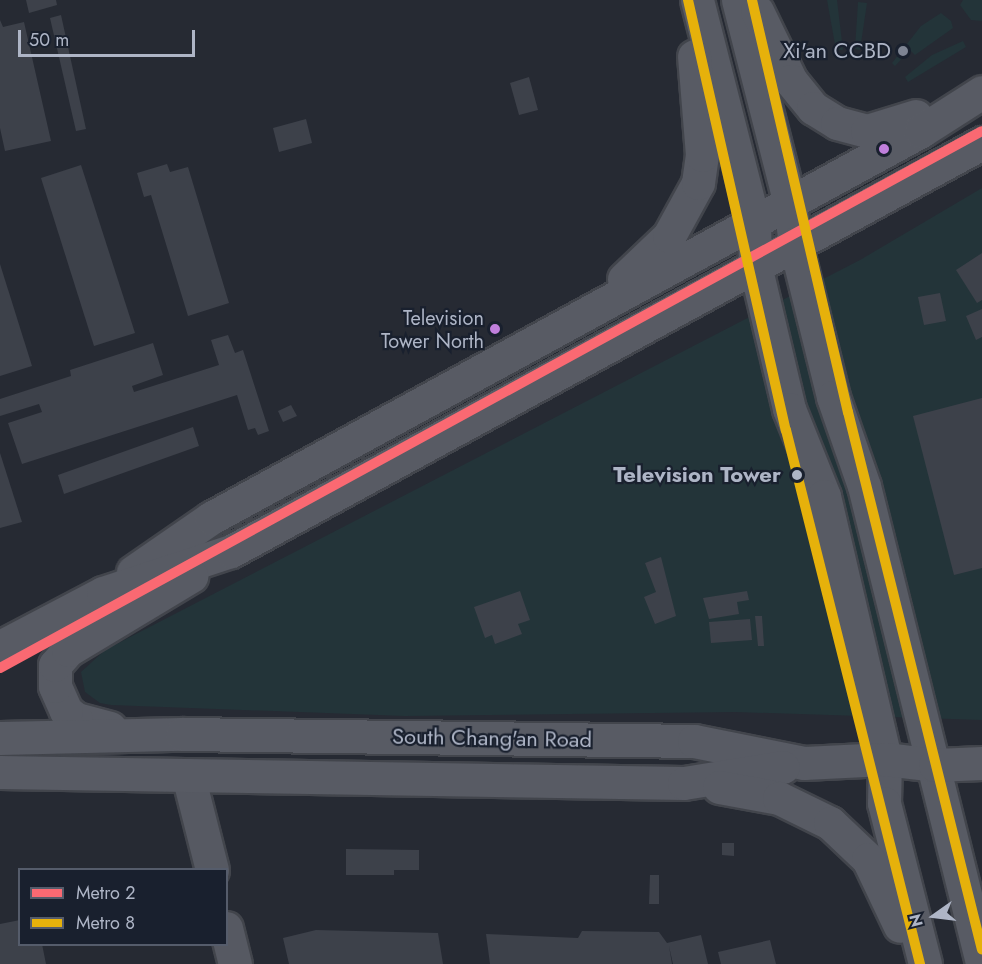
<!DOCTYPE html>
<style>
body{margin:0}
#map{position:relative;width:982px;height:964px;overflow:hidden;background:#262a33;font-family:Jost,sans-serif}
div>[style]{position:absolute}
[style*='--x']{left:calc(var(--x)*1px);top:calc(var(--y)*1px);width:calc(var(--w)*1px);rotate:calc(var(--a)*1deg)}
.green>*{inset:0;background:#233439}
.building>*{inset:0;background:#3d414a}
.roads{filter:drop-shadow(2px 0 #42454c) drop-shadow(-2px 0 #42454c) drop-shadow(0 2px #42454c) drop-shadow(0 -2px #42454c)}
.minor>*{height:33px;margin:-16.5px;padding:0 16.5px;transform-origin:16.5px;border-radius:16.5px;background:#565962}
.major>*{height:33px;margin:-16.5px;padding:0 16.5px;transform-origin:16.5px;border-radius:16.5px;background:#585b64}
.metro-1>*{height:10px;margin:-5px;padding:0 5px;transform-origin:5px;border-radius:5px;background:#fa6972}
.metro-2>*{height:10px;margin:-5px;padding:0 5px;transform-origin:5px;border-radius:5px;background:#e6b10b}
.dots>*{width:16px;height:16px;translate:-50% -50%;box-sizing:border-box;border:3px solid #19202e;border-radius:50%}
span{translate:-50% -50%;white-space:nowrap;text-align:center;line-height:1.15;-webkit-text-stroke:4.5px #19202e;paint-order:stroke}
.bus-label{font-size:20px;color:#aeb5c6}
.right{translate:-100% -50%;text-align:right}
.poi-label{font-size:22px;color:#aeb5c6}
.stop-label{font-size:22px;color:#aeb5c6;font-weight:700}
.street-label{font-size:22px;color:#aeb5c6}
.legend{position:absolute;left:18px;top:868px;width:210px;height:78px;box-sizing:border-box;background:#19202e;border:2px solid #555c6b;margin:0;padding:8px 10px;list-style:none;font-size:18px;color:#aeb5c6}
.legend li{display:flex;align-items:center;gap:12px;height:30px}
.legend b{width:30px;border:2px solid #555c6b}
.north{position:absolute;left:904px;top:886px;width:60px;height:60px;-webkit-text-stroke:4px #19202e;paint-order:stroke;rotate:256deg;font-size:16px;font-weight:700;line-height:24px;text-align:center;color:#aeb5c6}
.north::after{content:'';display:block;margin:auto;width:21px;height:27px;background:#aeb5c6;clip-path:polygon(50% 0,100% 100%,50% 72%,0 100%)}
.scale{position:absolute;left:18px;top:30px;width:177px;height:27px;box-sizing:border-box;border:3px solid #aeb5c6;border-top:0;padding-left:8px;font-size:18px;line-height:21px;white-space:nowrap;color:#aeb5c6;-webkit-text-stroke:4px #19202e;paint-order:stroke}
</style>
<div id="map">
<div class="green">
<div style="clip-path:polygon(827px 0,837px 0,843px 50px,836px 50px)"></div>
<div style="clip-path:polygon(963px 0,982px 0,982px 21px,971px 20px,960px 5px)"></div>
<div style="clip-path:polygon(858px 2px,867px 3px,860px 50px,855px 49px)"></div>
<div style="clip-path:polygon(941px 13px,951px 21px,953px 28px,915px 55px,910px 50px,895px 66px,892px 63px,921px 26px)"></div>
<div style="clip-path:polygon(963px 41px,966px 47px,908px 82px,905px 77px,932px 55px)"></div>
<div style="clip-path:polygon(982px 188px,982px 720px,735px 712px,405px 716px,111px 705px,100px 703px,85px 692px,81px 672px,105px 650px,860px 260px)"></div>
</div>
<div class="building">
<div style="clip-path:polygon(26px 0,56px 0,57px 5px,29px 13px)"></div>
<div style="clip-path:polygon(61px 15px,86px 129px,76px 131px,50px 18px)"></div>
<div style="clip-path:polygon(0 20px,3px 27px,24px 22px,51px 141px,5px 151px,0 128px)"></div>
<div style="clip-path:polygon(529px 77px,538px 110px,519px 115px,510px 83px)"></div>
<div style="clip-path:polygon(306px 119px,312px 143px,279px 152px,273px 128px)"></div>
<div style="clip-path:polygon(167px 164px,170px 172px,188px 167px,229px 303px,188px 316px,151px 195px,144px 197px,137px 173px)"></div>
<div style="clip-path:polygon(81px 165px,135px 333px,94px 346px,41px 178px)"></div>
<div style="clip-path:polygon(982px 253px,982px 300px,977px 303px,956px 270px)"></div>
<div style="clip-path:polygon(0 264px,32px 366px,0 376px)"></div>
<div style="clip-path:polygon(940px 293px,946px 321px,924px 325px,918px 297px)"></div>
<div style="clip-path:polygon(982px 309px,982px 337px,976px 340px,966px 316px)"></div>
<div style="clip-path:polygon(228px 335px,235px 353px,243px 350px,269px 431px,258px 435px,255px 428px,248px 430px,237px 395px,22px 464px,8px 423px,42px 412px,39px 404px,0 416px,0 399px,71px 376px,70px 370px,153px 343px,163px 375px,132px 386px,134px 392px,219px 365px,211px 340px)"></div>
<div style="clip-path:polygon(982px 398px,982px 568px,954px 575px,913px 416px)"></div>
<div style="clip-path:polygon(291px 405px,297px 416px,283px 422px,278px 411px)"></div>
<div style="clip-path:polygon(193px 427px,199px 446px,64px 494px,58px 475px)"></div>
<div style="clip-path:polygon(0 453px,22px 522px,0 528px)"></div>
<div style="clip-path:polygon(661px 557px,676px 616px,655px 624px,644px 597px,656px 592px,645px 563px)"></div>
<div style="clip-path:polygon(520px 591px,530px 620px,518px 624px,522px 634px,495px 644px,492px 635px,485px 638px,474px 607px)"></div>
<div style="clip-path:polygon(747px 591px,749px 600px,737px 602px,739px 614px,709px 619px,703px 598px)"></div>
<div style="clip-path:polygon(755px 616px,762px 616px,764px 646px,758px 646px)"></div>
<div style="clip-path:polygon(750px 619px,752px 640px,711px 643px,709px 622px)"></div>
<div style="clip-path:polygon(722px 843px,734px 843px,734px 856px,722px 855px)"></div>
<div style="clip-path:polygon(346px 849px,419px 850px,419px 870px,394px 870px,394px 875px,346px 875px)"></div>
<div style="clip-path:polygon(650px 875px,659px 875px,659px 904px,649px 904px)"></div>
<div style="clip-path:polygon(20px 920px,20px 944px,42px 944px,46px 964px,0 964px,0 924px)"></div>
<div style="clip-path:polygon(316px 930px,438px 933px,443px 964px,289px 964px,283px 938px)"></div>
<div style="clip-path:polygon(582px 931px,659px 932px,667px 943px,701px 935px,708px 964px,673px 964px,669px 946px,672px 964px,490px 964px,486px 934px,578px 938px)"></div>
<div style="clip-path:polygon(770px 940px,776px 964px,721px 964px,718px 952px)"></div>
</div>
<div class="roads">
<div class="minor">
<div style="--x:188;--y:775;--w:98;--a:75.8"></div>
<div style="--x:226;--y:928;--w:37;--a:76"></div>
</div>
<div class="major">
<div style="--x:697;--y:0;--w:230;--a:75.7"></div>
<div style="--x:754;--y:223;--w:42;--a:88.6"></div>
<div style="--x:755;--y:265;--w:148;--a:76.7"></div>
<div style="--x:789;--y:409;--w:94;--a:68.1"></div>
<div style="--x:824;--y:496;--w:270;--a:76.9"></div>
<div style="--x:885;--y:759;--w:44;--a:91.3"></div>
<div style="--x:884;--y:803;--w:166;--a:75.7"></div>
<div style="--x:738;--y:0;--w:211;--a:75.7"></div>
<div style="--x:790;--y:204;--w:39;--a:83"></div>
<div style="--x:795;--y:243;--w:159;--a:76.1"></div>
<div style="--x:833;--y:397;--w:94;--a:70.8"></div>
<div style="--x:864;--y:486;--w:490;--a:76.1"></div>
<div style="--x:757;--y:11;--w:78;--a:64.1"></div>
<div style="--x:791;--y:81;--w:35;--a:51"></div>
<div style="--x:813;--y:108;--w:28;--a:32"></div>
<div style="--x:837;--y:123;--w:31;--a:15"></div>
<div style="--x:867;--y:131;--w:51;--a:-17"></div>
<div style="--x:624;--y:279;--w:62;--a:-43.7"></div>
<div style="--x:669;--y:236;--w:60;--a:-61.3"></div>
<div style="--x:698;--y:183;--w:28;--a:-82"></div>
<div style="--x:702;--y:155;--w:99;--a:-94.6"></div>
<div style="--x:133;--y:572;--w:95;--a:-34.7"></div>
<div style="--x:211;--y:518;--w:809;--a:-28.59"></div>
<div style="--x:921;--y:131;--w:72;--a:-32.6"></div>
<div style="--x:0;--y:647;--w:116;--a:-27.7"></div>
<div style="--x:103;--y:593;--w:135;--a:-18.2"></div>
<div style="--x:231;--y:551;--w:855;--a:-28.51"></div>
<div style="--x:110;--y:728;--w:35;--a:-165"></div>
<div style="--x:76;--y:719;--w:13;--a:-141"></div>
<div style="--x:66;--y:711;--w:27;--a:-114"></div>
<div style="--x:55;--y:686;--w:21;--a:-90"></div>
<div style="--x:55;--y:665;--w:20;--a:-49"></div>
<div style="--x:68;--y:650;--w:144;--a:-31"></div>
<div style="--x:0;--y:738;--w:182;--a:-1.3"></div>
<div style="--x:182;--y:734;--w:512;--a:0.78"></div>
<div style="--x:694;--y:741;--w:112;--a:11.3"></div>
<div style="--x:804;--y:763;--w:81;--a:-2.8"></div>
<div style="--x:885;--y:759;--w:50;--a:6.8"></div>
<div style="--x:935;--y:765;--w:47;--a:-2.4"></div>
<div style="--x:0;--y:772;--w:684;--a:0.92"></div>
<div style="--x:684;--y:783;--w:100;--a:-9.2"></div>
<div style="--x:719;--y:787;--w:61;--a:10.4"></div>
<div style="--x:779;--y:798;--w:57;--a:26.1"></div>
<div style="--x:830;--y:823;--w:52;--a:43.5"></div>
<div style="--x:868;--y:859;--w:74;--a:64.5"></div>
</div>
</div>
<div class="metro-1">
<div style="--x:0;--y:668;--w:1119;--a:-28.67"></div>
</div>
<div class="metro-2">
<div style="--x:688;--y:0;--w:441;--a:77.2"></div>
<div style="--x:786;--y:430;--w:551;--a:75.91"></div>
<div style="--x:752;--y:0;--w:423;--a:76.9"></div>
<div style="--x:848;--y:412;--w:554;--a:76.01"></div>
</div>
<div class="dots">
<div style="left:903px;top:51px;background:#7e8493"></div>
<div style="left:884px;top:149px;background:#c07fdc"></div>
<div style="left:495px;top:329px;background:#c07fdc"></div>
<div style="left:797px;top:475px;background:#aeb5c6"></div>
</div>
<div class="bus-label">
<span class="right" style="left:484px;top:330px">Television<br>Tower North</span>
</div>
<div class="poi-label">
<span class="right" style="left:891px;top:51px">Xi'an CCBD</span>
</div>
<div class="stop-label">
<span class="right" style="left:781px;top:475px">Television Tower</span>
</div>
<div class="street-label">
<span style="left:492px;top:738px;rotate:1deg">South Chang'an Road</span>
</div>
<ul class="legend">
<li><b style="height:8px;background:#fa6972"></b>Metro 2</li>
<li><b style="height:8px;background:#e6b10b"></b>Metro 8</li>
</ul>
<div class="north">N</div>
<div class="scale">50 m</div>
</div>
